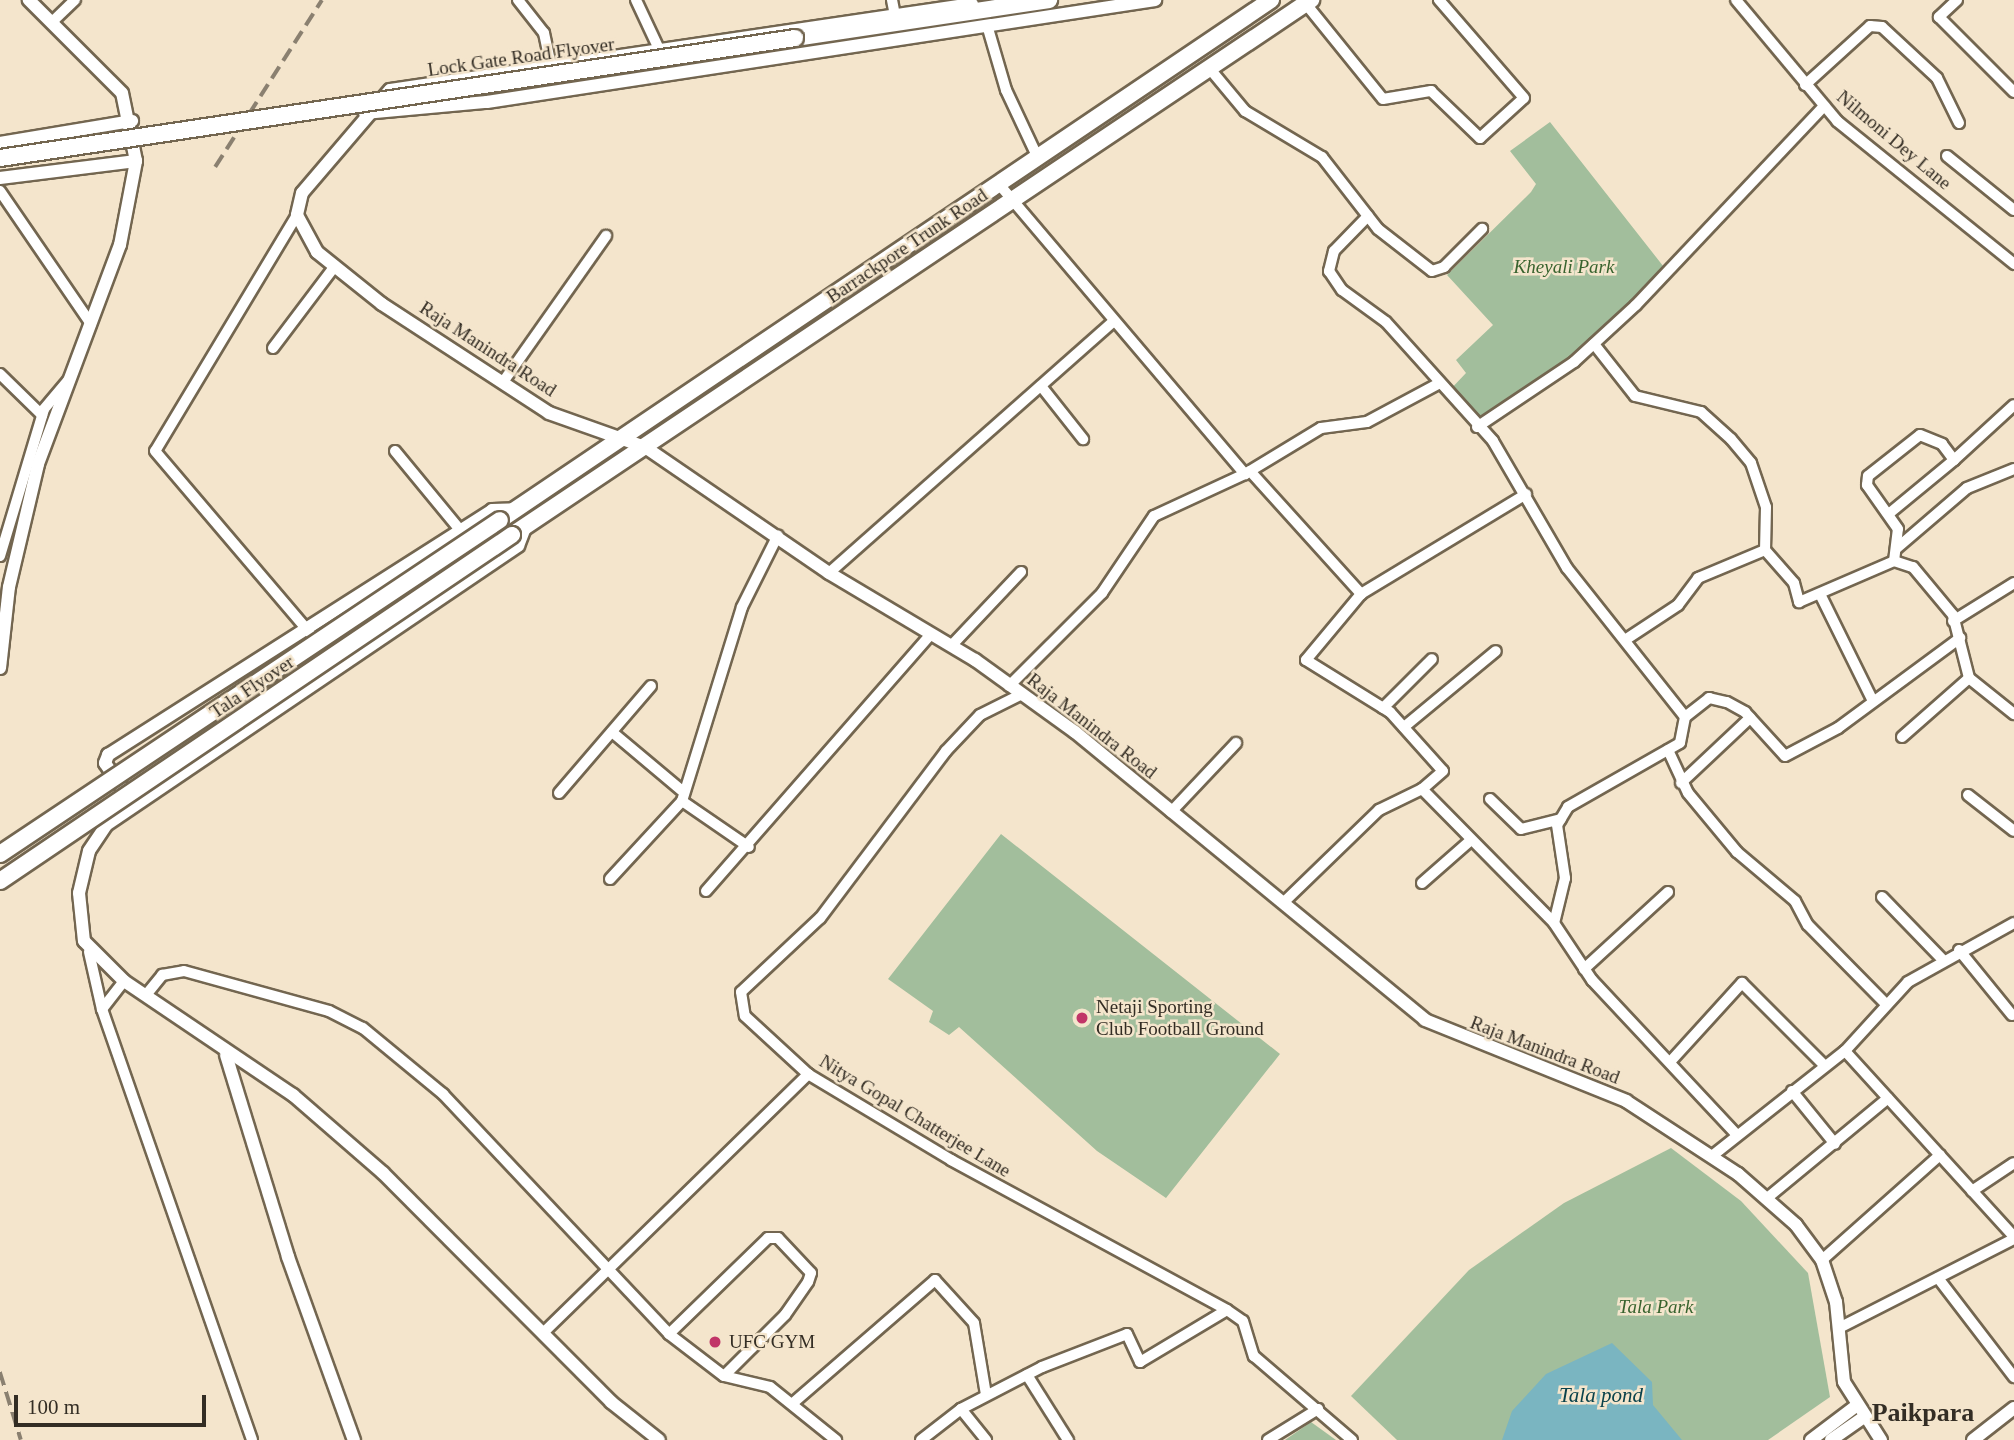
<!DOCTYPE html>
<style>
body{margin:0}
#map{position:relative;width:2014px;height:1440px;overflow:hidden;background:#f4e5cc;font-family:"Times New Roman",serif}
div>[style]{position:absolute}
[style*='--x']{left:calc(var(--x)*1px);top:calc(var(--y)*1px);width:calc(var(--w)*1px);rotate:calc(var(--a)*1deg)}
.green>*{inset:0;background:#a2be9c}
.water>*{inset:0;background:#7ab5c1}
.roads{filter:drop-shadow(2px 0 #736650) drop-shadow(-2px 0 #736650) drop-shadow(0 2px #736650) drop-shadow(0 -2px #736650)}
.minor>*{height:10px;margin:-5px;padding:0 5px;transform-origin:5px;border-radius:5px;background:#fff}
.tertiary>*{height:12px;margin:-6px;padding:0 6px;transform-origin:6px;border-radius:6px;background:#fff}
.primary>*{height:16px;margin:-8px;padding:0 8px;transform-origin:8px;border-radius:8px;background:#fff}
.rail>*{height:3.5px;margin-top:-1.75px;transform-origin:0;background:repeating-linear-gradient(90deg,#8a8070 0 14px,transparent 0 21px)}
.bridges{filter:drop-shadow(2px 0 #736650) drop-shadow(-2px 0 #736650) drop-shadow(0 2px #736650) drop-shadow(0 -2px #736650)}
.primary-bridge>*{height:16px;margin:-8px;padding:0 8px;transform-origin:8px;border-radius:8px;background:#fff}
.dots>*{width:19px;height:19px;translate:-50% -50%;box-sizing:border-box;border:4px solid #f4e5cc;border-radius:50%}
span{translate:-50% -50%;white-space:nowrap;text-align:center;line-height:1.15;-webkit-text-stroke:5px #f4e5cc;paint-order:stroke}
.street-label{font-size:19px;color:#332d24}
.park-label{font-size:19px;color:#38632e;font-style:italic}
.poi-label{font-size:19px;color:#332d24}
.left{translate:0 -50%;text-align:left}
.water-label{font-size:21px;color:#0a424b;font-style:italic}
.district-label{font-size:26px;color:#332d24;font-weight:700}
.scale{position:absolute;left:14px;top:1395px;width:192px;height:32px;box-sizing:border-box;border:4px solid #332d24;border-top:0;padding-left:9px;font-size:21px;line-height:24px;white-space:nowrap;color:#332d24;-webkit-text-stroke:5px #f4e5cc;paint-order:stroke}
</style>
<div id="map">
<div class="green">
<div style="clip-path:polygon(1550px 122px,1667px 271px,1574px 362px,1477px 427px,1447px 393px,1466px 373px,1456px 360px,1493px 325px,1447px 275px,1531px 192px,1536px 184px,1510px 151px)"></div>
<div style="clip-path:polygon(1001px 834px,1280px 1054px,1166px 1198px,1097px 1151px,959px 1027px,949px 1035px,929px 1022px,933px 1011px,888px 979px)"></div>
<div style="clip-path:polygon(1671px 1148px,1741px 1201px,1808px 1273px,1830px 1397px,1768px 1440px,1397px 1440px,1351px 1396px,1469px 1270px,1564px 1203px)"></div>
<div style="clip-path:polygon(1311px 1422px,1336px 1440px,1285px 1440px)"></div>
</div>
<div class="water">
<div style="clip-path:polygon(1612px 1343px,1652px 1382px,1653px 1405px,1682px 1440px,1502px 1440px,1512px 1411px,1546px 1374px)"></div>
</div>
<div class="roads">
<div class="minor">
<div style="--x:518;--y:0;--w:42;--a:51.8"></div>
<div style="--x:544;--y:33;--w:33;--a:78"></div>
<div style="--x:636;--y:0;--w:54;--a:64.9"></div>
<div style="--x:892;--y:0;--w:15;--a:79"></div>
<div style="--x:1736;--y:0;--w:158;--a:50.1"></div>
<div style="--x:1837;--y:121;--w:228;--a:38.9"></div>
<div style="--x:1957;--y:0;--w:25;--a:137"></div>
<div style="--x:1939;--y:17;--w:106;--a:45"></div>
<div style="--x:1306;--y:4;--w:122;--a:51"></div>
<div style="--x:1383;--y:99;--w:49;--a:-9.5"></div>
<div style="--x:1431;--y:91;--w:68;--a:43.8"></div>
<div style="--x:1480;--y:138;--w:59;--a:-42.3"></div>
<div style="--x:1524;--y:98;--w:130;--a:-130.9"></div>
<div style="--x:52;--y:22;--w:32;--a:-44"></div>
<div style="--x:987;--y:25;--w:68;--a:73.7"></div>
<div style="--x:1006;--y:90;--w:73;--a:64.8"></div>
<div style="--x:1210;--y:69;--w:55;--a:50.2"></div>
<div style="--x:1245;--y:111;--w:90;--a:30.9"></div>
<div style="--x:1322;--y:157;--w:91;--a:52.1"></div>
<div style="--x:1378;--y:229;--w:68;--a:37.9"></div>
<div style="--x:1432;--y:271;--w:13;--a:-18"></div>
<div style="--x:1444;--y:267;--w:54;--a:-45"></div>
<div style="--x:1805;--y:85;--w:88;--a:-42.2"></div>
<div style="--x:1870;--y:26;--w:12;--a:5"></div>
<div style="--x:1882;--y:27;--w:75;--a:42.8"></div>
<div style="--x:1937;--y:78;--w:50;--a:63.9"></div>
<div style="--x:1947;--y:156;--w:86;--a:38.9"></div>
<div style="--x:998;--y:183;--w:382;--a:49.7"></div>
<div style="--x:0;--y:191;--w:161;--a:55.6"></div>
<div style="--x:297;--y:215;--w:275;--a:121"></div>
<div style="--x:155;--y:451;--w:238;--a:49.6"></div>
<div style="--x:1368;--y:216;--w:49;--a:134.2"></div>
<div style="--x:1334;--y:251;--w:21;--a:104"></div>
<div style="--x:1329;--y:271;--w:23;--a:56"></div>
<div style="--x:1342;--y:290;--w:54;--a:36"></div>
<div style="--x:1386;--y:322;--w:160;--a:48"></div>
<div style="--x:1493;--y:441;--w:147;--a:59.8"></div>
<div style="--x:1567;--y:568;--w:190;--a:51.6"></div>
<div style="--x:1685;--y:717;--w:26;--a:101"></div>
<div style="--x:1680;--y:743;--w:129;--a:150.3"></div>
<div style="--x:1568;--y:807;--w:21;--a:121"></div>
<div style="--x:1557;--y:825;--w:54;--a:81.4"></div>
<div style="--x:1565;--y:878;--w:46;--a:103.7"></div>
<div style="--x:1554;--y:923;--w:69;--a:56.3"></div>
<div style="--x:1592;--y:980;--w:209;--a:46.9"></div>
<div style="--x:1594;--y:344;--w:66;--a:51.7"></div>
<div style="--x:1635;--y:396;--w:68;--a:13.6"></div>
<div style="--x:1701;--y:412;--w:40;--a:42"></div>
<div style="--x:1731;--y:439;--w:31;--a:50"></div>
<div style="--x:1751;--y:463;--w:46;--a:71.2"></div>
<div style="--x:1766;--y:507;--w:43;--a:91.3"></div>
<div style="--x:273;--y:348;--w:103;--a:-52.9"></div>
<div style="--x:0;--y:374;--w:59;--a:44.3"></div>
<div style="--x:503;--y:382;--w:179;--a:-54.8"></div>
<div style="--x:1041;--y:386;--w:68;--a:51.6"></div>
<div style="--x:1477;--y:427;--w:117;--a:-33.8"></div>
<div style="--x:1574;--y:362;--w:84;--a:-42.6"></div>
<div style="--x:1636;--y:305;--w:274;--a:-46.6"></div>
<div style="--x:395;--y:451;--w:104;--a:50.5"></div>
<div style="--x:1250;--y:471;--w:166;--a:47.9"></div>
<div style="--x:1361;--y:594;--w:86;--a:129.8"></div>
<div style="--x:1306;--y:660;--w:99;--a:31.8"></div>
<div style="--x:1390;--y:712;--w:79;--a:48.1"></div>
<div style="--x:1443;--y:771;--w:28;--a:139"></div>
<div style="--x:1422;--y:789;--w:188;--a:45.4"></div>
<div style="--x:1891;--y:512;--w:82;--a:-39.5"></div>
<div style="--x:1897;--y:548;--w:92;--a:-40.6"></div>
<div style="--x:1967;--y:488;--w:51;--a:-22"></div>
<div style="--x:0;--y:556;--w:153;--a:-73.3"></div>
<div style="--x:44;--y:409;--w:38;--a:-50"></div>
<div style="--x:1894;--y:561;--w:32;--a:-83"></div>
<div style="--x:1898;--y:529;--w:54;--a:-125.2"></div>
<div style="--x:1867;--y:485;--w:9;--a:-84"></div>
<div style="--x:1868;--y:476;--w:66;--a:-38.3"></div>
<div style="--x:1920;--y:435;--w:24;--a:22"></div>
<div style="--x:1942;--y:444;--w:20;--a:53"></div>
<div style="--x:1954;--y:460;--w:81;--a:-42.5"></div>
<div style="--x:829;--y:573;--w:378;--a:-41.5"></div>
<div style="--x:1361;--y:594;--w:193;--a:-31.2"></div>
<div style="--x:1820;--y:594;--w:117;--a:63.7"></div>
<div style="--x:1953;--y:621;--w:72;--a:-31.9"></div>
<div style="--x:1628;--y:638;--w:60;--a:-33.4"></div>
<div style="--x:1678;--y:605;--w:34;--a:-53"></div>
<div style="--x:1698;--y:578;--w:73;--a:-22.7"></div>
<div style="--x:1765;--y:550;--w:44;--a:48.7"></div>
<div style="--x:1794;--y:583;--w:20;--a:75"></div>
<div style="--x:1799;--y:602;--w:103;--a:-23.3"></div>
<div style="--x:1894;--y:561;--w:20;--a:18"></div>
<div style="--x:1913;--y:567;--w:62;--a:50.2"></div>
<div style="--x:1953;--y:615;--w:65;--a:75.7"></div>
<div style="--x:1969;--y:678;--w:58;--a:38.7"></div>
<div style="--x:951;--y:646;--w:102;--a:-46.6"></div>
<div style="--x:1009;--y:686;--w:132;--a:-45"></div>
<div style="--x:1102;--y:593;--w:93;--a:-56"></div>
<div style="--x:1154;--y:516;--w:100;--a:-24.8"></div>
<div style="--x:1245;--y:474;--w:89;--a:-31.2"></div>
<div style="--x:1321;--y:428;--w:46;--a:-7.4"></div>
<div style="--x:1367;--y:422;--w:81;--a:-28.2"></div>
<div style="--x:1022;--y:694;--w:47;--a:153.4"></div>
<div style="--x:980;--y:715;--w:50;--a:133.4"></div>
<div style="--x:946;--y:751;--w:209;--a:127"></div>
<div style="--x:820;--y:918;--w:108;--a:136.9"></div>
<div style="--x:741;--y:992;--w:24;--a:81"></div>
<div style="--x:745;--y:1016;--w:86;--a:42.6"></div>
<div style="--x:808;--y:1074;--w:167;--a:31"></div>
<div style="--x:951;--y:1160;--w:314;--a:28.5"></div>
<div style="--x:1227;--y:1310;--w:19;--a:35"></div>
<div style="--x:1243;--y:1321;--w:37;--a:73"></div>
<div style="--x:1254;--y:1356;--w:129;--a:40.6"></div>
<div style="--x:1383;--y:708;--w:69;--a:-45"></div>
<div style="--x:1685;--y:717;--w:31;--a:-38"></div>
<div style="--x:1709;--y:698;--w:18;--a:13"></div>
<div style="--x:1727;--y:702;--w:21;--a:29"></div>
<div style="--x:1745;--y:712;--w:59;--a:47.7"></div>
<div style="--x:1785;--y:756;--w:60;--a:-27.8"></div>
<div style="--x:1838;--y:728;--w:152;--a:-36.4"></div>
<div style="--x:1404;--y:727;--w:119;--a:-39.6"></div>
<div style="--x:612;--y:732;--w:90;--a:40"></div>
<div style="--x:1902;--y:737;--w:89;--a:-41.4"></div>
<div style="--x:1668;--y:750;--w:47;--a:65.1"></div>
<div style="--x:1688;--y:793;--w:77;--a:50.3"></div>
<div style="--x:1737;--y:852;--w:76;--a:40.2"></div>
<div style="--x:1795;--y:901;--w:27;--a:62"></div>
<div style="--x:1808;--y:925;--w:112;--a:45.4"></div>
<div style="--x:1681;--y:783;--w:95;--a:-43.3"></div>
<div style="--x:559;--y:793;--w:141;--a:-49.3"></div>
<div style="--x:1968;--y:795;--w:58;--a:38"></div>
<div style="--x:1490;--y:799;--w:43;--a:44.1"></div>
<div style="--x:1521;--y:829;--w:41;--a:-14"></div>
<div style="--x:682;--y:801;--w:81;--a:34.5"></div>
<div style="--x:1171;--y:812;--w:95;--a:-46.7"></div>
<div style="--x:610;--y:879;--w:106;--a:-47.3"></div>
<div style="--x:682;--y:801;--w:203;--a:-72.8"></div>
<div style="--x:742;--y:607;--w:80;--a:-63.4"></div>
<div style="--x:1422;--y:883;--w:64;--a:-41.2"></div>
<div style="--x:706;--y:891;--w:342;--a:-48.8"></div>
<div style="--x:1882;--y:897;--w:89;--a:45.9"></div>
<div style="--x:1283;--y:903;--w:134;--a:-44.1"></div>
<div style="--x:1379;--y:810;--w:48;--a:-26"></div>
<div style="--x:1959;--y:950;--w:84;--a:50.8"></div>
<div style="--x:89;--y:952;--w:58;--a:77.2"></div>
<div style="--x:1584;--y:969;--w:114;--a:-42.5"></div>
<div style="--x:124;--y:981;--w:36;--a:128"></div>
<div style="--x:102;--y:1009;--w:456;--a:70.8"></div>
<div style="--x:146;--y:995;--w:26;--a:-51"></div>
<div style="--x:162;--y:975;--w:22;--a:-10"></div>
<div style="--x:184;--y:971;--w:150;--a:15.4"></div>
<div style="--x:329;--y:1011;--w:38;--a:27"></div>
<div style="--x:363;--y:1028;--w:104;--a:39.5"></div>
<div style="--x:443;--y:1094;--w:330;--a:46.7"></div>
<div style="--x:669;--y:1334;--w:69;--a:37.4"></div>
<div style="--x:724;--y:1376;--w:47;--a:13.4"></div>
<div style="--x:770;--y:1387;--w:85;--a:38.8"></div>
<div style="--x:1845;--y:1051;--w:251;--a:47.7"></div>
<div style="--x:1670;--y:1062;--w:107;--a:-47.7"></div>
<div style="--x:1742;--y:983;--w:117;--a:45"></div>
<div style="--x:1792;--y:1091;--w:68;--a:50.9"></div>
<div style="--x:1712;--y:1156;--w:169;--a:-38.3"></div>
<div style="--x:1845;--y:1051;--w:93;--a:-47.6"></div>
<div style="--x:1908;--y:982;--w:121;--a:-29.1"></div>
<div style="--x:1972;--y:1191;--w:50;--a:-33.7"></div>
<div style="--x:1766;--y:1199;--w:158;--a:-39.6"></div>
<div style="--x:1822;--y:1260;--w:158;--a:-41.7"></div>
<div style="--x:1938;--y:1278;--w:125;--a:52.5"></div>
<div style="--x:1839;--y:1328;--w:196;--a:-27"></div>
<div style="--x:543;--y:1333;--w:371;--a:-44.3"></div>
<div style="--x:669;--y:1334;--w:138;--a:-44.1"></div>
<div style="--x:768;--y:1238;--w:10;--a:0"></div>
<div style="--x:778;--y:1238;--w:48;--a:46.7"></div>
<div style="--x:811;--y:1273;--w:9;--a:108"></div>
<div style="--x:808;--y:1282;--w:40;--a:124.9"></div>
<div style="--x:785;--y:1315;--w:86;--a:135"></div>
<div style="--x:1027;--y:1375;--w:77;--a:57.8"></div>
<div style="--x:793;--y:1403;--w:188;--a:-40.9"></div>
<div style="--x:935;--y:1280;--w:58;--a:47.8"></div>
<div style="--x:974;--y:1323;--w:73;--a:80.5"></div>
<div style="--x:961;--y:1409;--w:40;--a:51"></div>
<div style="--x:921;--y:1440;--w:51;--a:-37.8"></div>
<div style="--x:961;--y:1409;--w:91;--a:-27.4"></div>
<div style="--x:1042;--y:1367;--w:91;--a:-21.2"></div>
<div style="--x:1127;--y:1334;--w:31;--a:65"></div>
<div style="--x:1140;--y:1362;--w:101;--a:-30.9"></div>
<div style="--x:1268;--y:1440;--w:59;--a:-31.8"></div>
</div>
<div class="tertiary">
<div style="--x:972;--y:4;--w:588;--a:171.59"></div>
<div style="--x:390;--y:90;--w:135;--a:130.5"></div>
<div style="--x:302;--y:193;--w:23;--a:103"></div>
<div style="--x:297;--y:215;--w:42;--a:61.6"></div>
<div style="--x:317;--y:252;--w:83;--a:38.7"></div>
<div style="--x:382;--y:304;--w:199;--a:33.1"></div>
<div style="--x:549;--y:413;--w:102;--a:19.5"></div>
<div style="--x:645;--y:447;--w:223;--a:34.4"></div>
<div style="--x:829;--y:573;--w:170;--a:30.8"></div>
<div style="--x:975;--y:660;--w:123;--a:35.8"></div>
<div style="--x:1075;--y:732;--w:453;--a:39.4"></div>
<div style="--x:1425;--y:1020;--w:217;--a:21.9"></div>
<div style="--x:1626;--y:1101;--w:134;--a:33.1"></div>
<div style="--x:1738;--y:1174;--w:77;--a:41.3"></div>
<div style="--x:1796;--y:1225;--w:44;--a:53.4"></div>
<div style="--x:1822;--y:1260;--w:44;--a:71.6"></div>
<div style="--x:1836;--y:1302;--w:80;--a:84.3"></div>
<div style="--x:1844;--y:1382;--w:69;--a:57.5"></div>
<div style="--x:365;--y:113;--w:122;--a:-5.2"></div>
<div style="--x:487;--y:102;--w:676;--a:-8.68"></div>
<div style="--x:0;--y:143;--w:134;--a:-9.5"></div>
<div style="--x:0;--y:178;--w:137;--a:-7.1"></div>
<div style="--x:526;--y:525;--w:22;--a:111"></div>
<div style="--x:518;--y:546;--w:496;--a:145.9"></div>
<div style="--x:107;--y:824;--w:32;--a:124"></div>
<div style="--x:89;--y:851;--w:43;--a:103.4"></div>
<div style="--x:79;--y:893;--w:48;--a:84.1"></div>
<div style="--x:84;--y:941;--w:57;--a:45"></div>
<div style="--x:124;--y:981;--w:204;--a:34"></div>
<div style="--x:293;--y:1095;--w:119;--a:40.9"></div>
<div style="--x:383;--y:1173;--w:323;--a:45.1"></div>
<div style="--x:611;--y:1402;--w:61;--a:38.4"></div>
<div style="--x:0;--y:668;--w:81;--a:-83.7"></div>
<div style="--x:9;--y:587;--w:126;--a:-76.7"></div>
<div style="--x:38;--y:464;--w:234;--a:-69.5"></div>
<div style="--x:120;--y:245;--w:86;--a:-79.2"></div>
<div style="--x:136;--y:161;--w:69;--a:-101.6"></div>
<div style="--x:122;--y:93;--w:132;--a:-135"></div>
<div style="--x:131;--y:801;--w:46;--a:-124.4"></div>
<div style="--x:105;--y:763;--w:9;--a:-69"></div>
<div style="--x:108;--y:755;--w:456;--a:-32.5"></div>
<div style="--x:492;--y:510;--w:25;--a:-2"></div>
<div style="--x:226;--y:1055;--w:211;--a:72.9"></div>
<div style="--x:288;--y:1257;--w:195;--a:70.2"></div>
<div style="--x:1811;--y:1440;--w:56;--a:-37.1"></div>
<div style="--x:1831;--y:1440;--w:40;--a:-34.9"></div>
<div style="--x:1973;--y:1440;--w:52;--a:-38"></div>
</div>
<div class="primary">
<div style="--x:795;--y:38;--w:257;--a:-8.5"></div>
<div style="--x:500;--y:520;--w:930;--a:-34"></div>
<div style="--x:512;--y:535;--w:962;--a:-33.81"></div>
</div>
</div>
<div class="rail">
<div style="--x:215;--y:167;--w:198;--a:-57.4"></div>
<div style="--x:0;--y:1372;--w:71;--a:72.8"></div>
</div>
<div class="bridges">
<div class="primary-bridge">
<div style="--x:0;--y:158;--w:804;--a:-8.58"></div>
<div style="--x:0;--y:854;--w:601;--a:-33.74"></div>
<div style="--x:0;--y:881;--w:618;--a:-34.05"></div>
</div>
</div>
<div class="dots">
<div style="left:1082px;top:1018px;background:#c13568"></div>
<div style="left:715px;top:1342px;background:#c13568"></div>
</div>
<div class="street-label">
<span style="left:521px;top:57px;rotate:-8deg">Lock Gate Road Flyover</span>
<span style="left:1894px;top:140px;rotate:40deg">Nilmoni Dey Lane</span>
<span style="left:907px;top:246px;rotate:-34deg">Barrackpore Trunk Road</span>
<span style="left:488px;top:349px;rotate:33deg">Raja Manindra Road</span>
<span style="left:252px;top:687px;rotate:-34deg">Tala Flyover</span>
<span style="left:1092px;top:726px;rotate:38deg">Raja Manindra Road</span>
<span style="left:1545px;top:1050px;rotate:21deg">Raja Manindra Road</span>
<span style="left:915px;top:1116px;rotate:31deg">Nitya Gopal Chatterjee Lane</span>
</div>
<div class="park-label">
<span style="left:1564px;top:267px">Kheyali Park</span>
<span style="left:1656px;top:1307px">Tala Park</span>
</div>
<div class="poi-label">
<span class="left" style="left:1096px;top:1018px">Netaji Sporting<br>Club Football Ground</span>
<span class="left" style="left:729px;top:1342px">UFC GYM</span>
</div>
<div class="water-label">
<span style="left:1601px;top:1395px">Tala pond</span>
</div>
<div class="district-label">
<span style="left:1923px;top:1413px">Paikpara</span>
</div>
<div class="scale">100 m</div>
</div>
